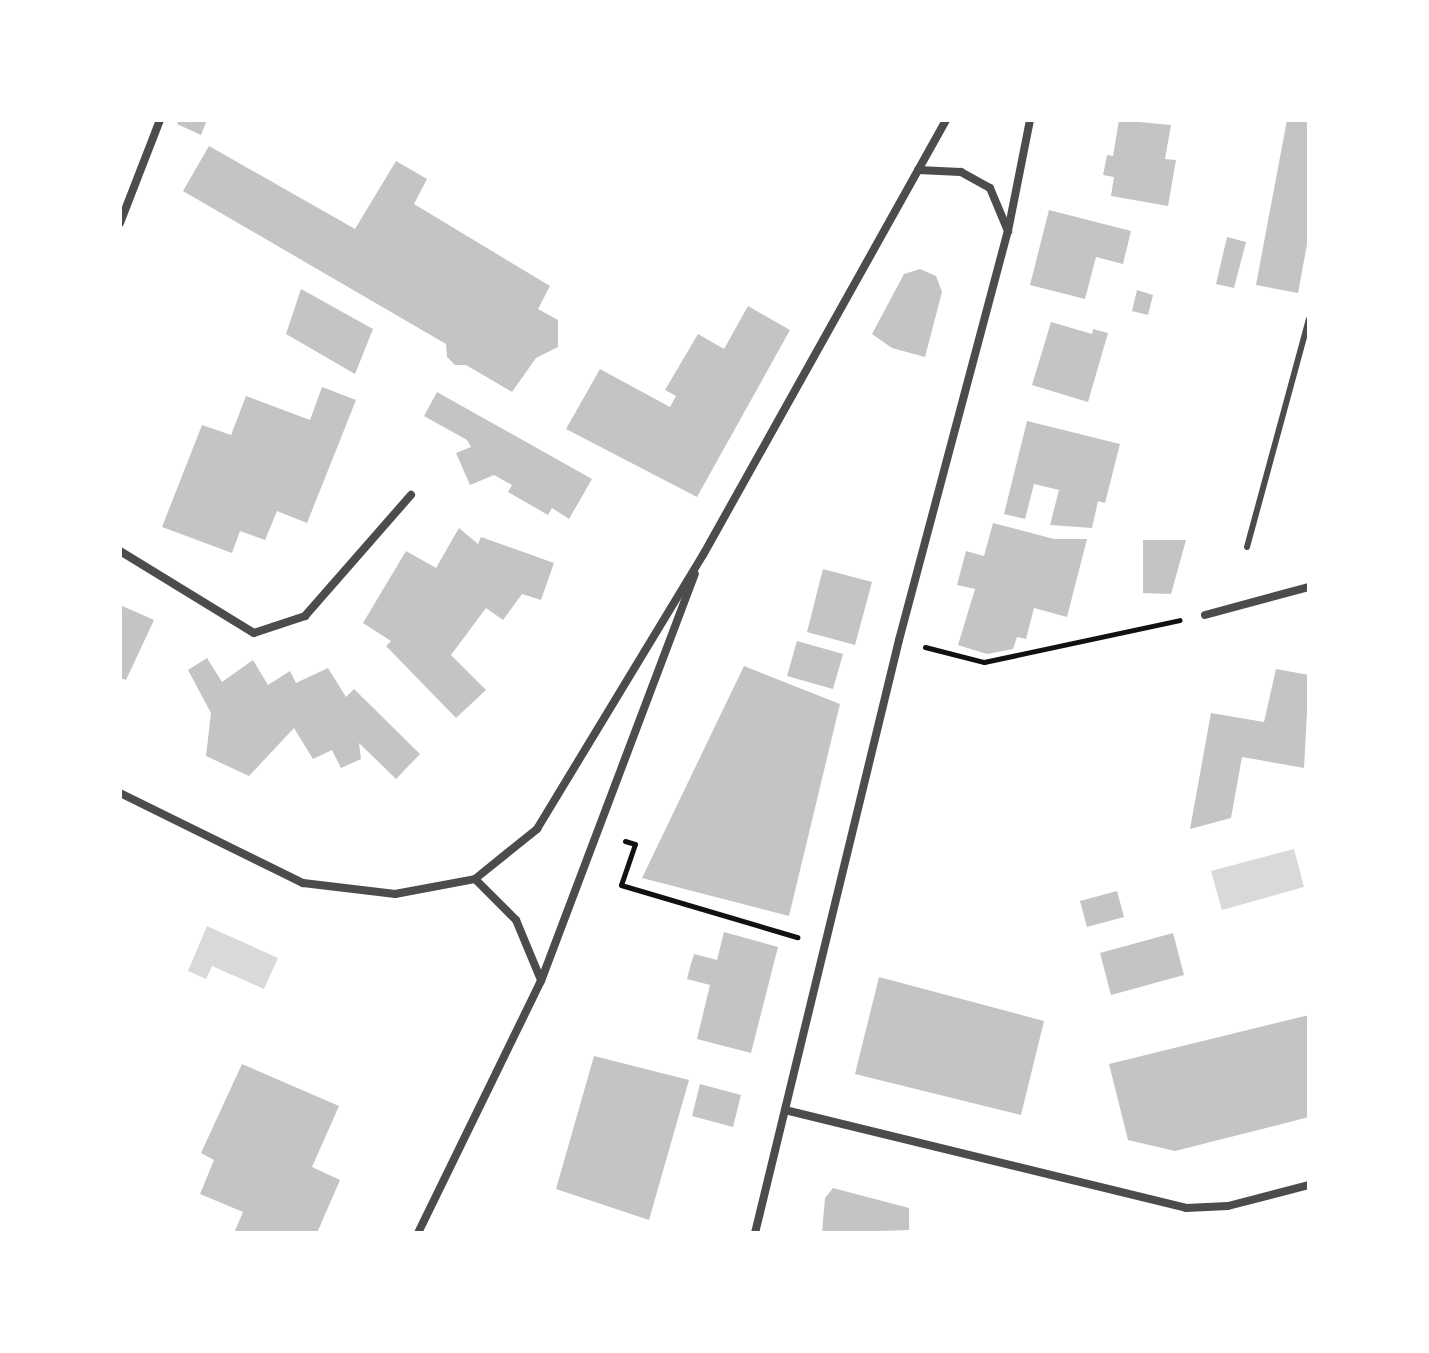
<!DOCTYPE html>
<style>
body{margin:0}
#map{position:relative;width:1429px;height:1353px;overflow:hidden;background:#fff;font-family:Barlow,sans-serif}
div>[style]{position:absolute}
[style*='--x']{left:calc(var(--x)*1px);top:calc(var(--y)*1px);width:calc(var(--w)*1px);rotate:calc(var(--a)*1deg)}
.water>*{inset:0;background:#d9d9d9}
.building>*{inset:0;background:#c4c4c4}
.path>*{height:5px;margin:-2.5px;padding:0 2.5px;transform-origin:2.5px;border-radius:2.5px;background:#111}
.service>*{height:6px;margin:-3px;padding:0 3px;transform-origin:3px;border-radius:3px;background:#4c4c4c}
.minor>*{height:8px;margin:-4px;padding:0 4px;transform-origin:4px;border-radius:4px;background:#4c4c4c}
span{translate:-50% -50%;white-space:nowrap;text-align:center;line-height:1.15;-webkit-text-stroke:7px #fff;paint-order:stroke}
.frame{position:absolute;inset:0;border:122px solid #fff;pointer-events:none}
</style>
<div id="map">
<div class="water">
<div style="clip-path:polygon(1294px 849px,1304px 887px,1222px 910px,1211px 871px)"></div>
<div style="clip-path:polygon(207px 926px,278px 958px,264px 989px,212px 966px,206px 979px,188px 971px)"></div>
</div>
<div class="building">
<div style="clip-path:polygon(179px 120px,207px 120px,201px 135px,177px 124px)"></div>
<div style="clip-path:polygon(1119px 120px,1171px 125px,1165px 159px,1176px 160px,1168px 206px,1111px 196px,1114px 177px,1103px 175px,1107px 155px,1113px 156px)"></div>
<div style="clip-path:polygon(1287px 120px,1309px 120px,1309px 234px,1298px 293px,1256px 285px)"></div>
<div style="clip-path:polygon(209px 146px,355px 229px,396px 161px,427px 179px,414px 204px,550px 286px,538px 309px,558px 320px,558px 347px,536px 358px,512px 392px,466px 365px,455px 365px,447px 357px,446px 344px,183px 191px)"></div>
<div style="clip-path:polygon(1049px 210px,1131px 231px,1123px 264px,1096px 257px,1085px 299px,1030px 285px)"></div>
<div style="clip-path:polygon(1227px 237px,1246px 242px,1234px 288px,1216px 284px)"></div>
<div style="clip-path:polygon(920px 269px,936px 276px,942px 292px,925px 357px,892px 348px,872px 334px,904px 274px)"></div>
<div style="clip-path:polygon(301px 289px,373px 329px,355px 374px,286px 334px)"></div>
<div style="clip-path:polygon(1137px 290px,1153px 295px,1148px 315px,1132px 311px)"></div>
<div style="clip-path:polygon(748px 306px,790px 330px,697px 497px,566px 429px,600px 369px,670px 407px,676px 396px,665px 390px,698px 334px,724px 349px)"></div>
<div style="clip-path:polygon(1051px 322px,1092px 334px,1093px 329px,1108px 333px,1088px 402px,1032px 385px)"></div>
<div style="clip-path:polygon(322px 387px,356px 400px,307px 523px,277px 511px,265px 540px,240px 531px,232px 553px,162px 527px,202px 425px,231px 435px,246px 396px,310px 420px)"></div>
<div style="clip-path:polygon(437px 392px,592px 479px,569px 519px,552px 508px,548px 515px,508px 492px,512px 485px,494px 475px,470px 485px,456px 453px,471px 447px,467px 440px,424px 416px)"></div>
<div style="clip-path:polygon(1027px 421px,1120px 444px,1105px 503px,1098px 501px,1092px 528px,1050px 525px,1059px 490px,1034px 484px,1025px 519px,1004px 514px)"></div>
<div style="clip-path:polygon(993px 523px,1054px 539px,1087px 539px,1067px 617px,1034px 608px,1026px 639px,1017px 637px,1013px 649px,987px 654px,958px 645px,975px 589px,957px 585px,966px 551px,984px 556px)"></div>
<div style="clip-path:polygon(459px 528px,478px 544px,481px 537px,554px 563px,541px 600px,522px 594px,503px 620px,486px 608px,451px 655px,486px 690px,456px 718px,386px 646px,391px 641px,363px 623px,406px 551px,436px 568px)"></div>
<div style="clip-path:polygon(1143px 540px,1186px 540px,1171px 594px,1143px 593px)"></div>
<div style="clip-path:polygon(823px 569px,872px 582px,855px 645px,807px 632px)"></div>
<div style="clip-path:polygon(120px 605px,154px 620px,126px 680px,120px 678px)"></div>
<div style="clip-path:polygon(797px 641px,843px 654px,833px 689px,787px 676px)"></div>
<div style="clip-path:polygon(207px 658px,222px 682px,253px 660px,268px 685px,290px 671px,296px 683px,328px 668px,346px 697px,354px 689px,420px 754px,396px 779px,359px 743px,361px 759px,341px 768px,332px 750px,313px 759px,294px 728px,249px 776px,206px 756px,211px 713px,188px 670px)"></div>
<div style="clip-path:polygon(744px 666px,840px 704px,789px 916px,642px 878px)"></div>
<div style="clip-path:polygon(1276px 669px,1309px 675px,1304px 768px,1242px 757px,1231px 818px,1190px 829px,1211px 713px,1264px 722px)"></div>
<div style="clip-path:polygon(1117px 891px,1124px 917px,1087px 927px,1080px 901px)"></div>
<div style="clip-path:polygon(724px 932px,778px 947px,751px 1053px,697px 1039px,710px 985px,687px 979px,690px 967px,694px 954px,717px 960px)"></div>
<div style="clip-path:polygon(1173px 933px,1184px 975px,1111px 995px,1100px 953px)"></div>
<div style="clip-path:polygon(879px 977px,1044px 1021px,1021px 1115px,855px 1074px)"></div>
<div style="clip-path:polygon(1309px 1015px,1309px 1117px,1175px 1151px,1128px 1140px,1109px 1064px)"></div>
<div style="clip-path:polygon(594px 1056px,689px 1080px,649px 1220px,556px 1189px)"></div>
<div style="clip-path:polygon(242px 1064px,339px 1106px,312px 1167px,340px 1180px,317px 1233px,234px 1233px,243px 1212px,200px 1194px,214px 1160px,201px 1153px)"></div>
<div style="clip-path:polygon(700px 1084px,741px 1095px,733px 1127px,692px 1116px)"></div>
<div style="clip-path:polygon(833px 1188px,909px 1208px,909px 1230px,822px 1233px,825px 1198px)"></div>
</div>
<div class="path">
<div style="--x:925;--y:647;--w:61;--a:14.3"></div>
<div style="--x:984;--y:662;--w:200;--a:-12.1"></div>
<div style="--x:625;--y:841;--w:10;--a:17"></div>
<div style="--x:635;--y:844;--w:43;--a:108.9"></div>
<div style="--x:621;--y:885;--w:184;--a:16.5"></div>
</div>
<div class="service">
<div style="--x:1247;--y:547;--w:236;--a:-74.8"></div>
</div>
<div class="minor">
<div style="--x:918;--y:170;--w:43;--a:2.7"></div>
<div style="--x:961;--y:172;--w:33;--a:29"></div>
<div style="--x:990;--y:188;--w:47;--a:67.3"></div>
<div style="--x:120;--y:223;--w:110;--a:-68.8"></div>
<div style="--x:120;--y:551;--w:157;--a:31.5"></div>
<div style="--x:254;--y:633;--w:54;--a:-18.4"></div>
<div style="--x:305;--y:616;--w:161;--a:-48.8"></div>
<div style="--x:1205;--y:615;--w:108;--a:-15.1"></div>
<div style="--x:120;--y:793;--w:204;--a:26.2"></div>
<div style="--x:303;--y:883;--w:93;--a:6.8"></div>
<div style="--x:395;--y:894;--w:81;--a:-10.6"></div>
<div style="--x:475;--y:879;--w:80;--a:-38.9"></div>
<div style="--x:537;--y:829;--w:320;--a:-58.8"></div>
<div style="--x:703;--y:555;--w:498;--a:-60.8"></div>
<div style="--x:475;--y:879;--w:58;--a:45"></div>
<div style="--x:516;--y:920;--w:65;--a:67.4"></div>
<div style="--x:785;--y:1110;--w:413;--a:13.7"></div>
<div style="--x:1186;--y:1208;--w:42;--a:-2.7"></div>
<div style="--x:1228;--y:1206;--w:84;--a:-14.5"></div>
<div style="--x:418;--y:1233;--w:280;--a:-64"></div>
<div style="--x:541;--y:981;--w:435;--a:-69.3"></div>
<div style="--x:755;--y:1233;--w:610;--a:-76.35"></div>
<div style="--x:899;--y:640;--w:423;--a:-75.1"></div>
<div style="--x:1008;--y:231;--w:113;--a:-78.8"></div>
</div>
<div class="frame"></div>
</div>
